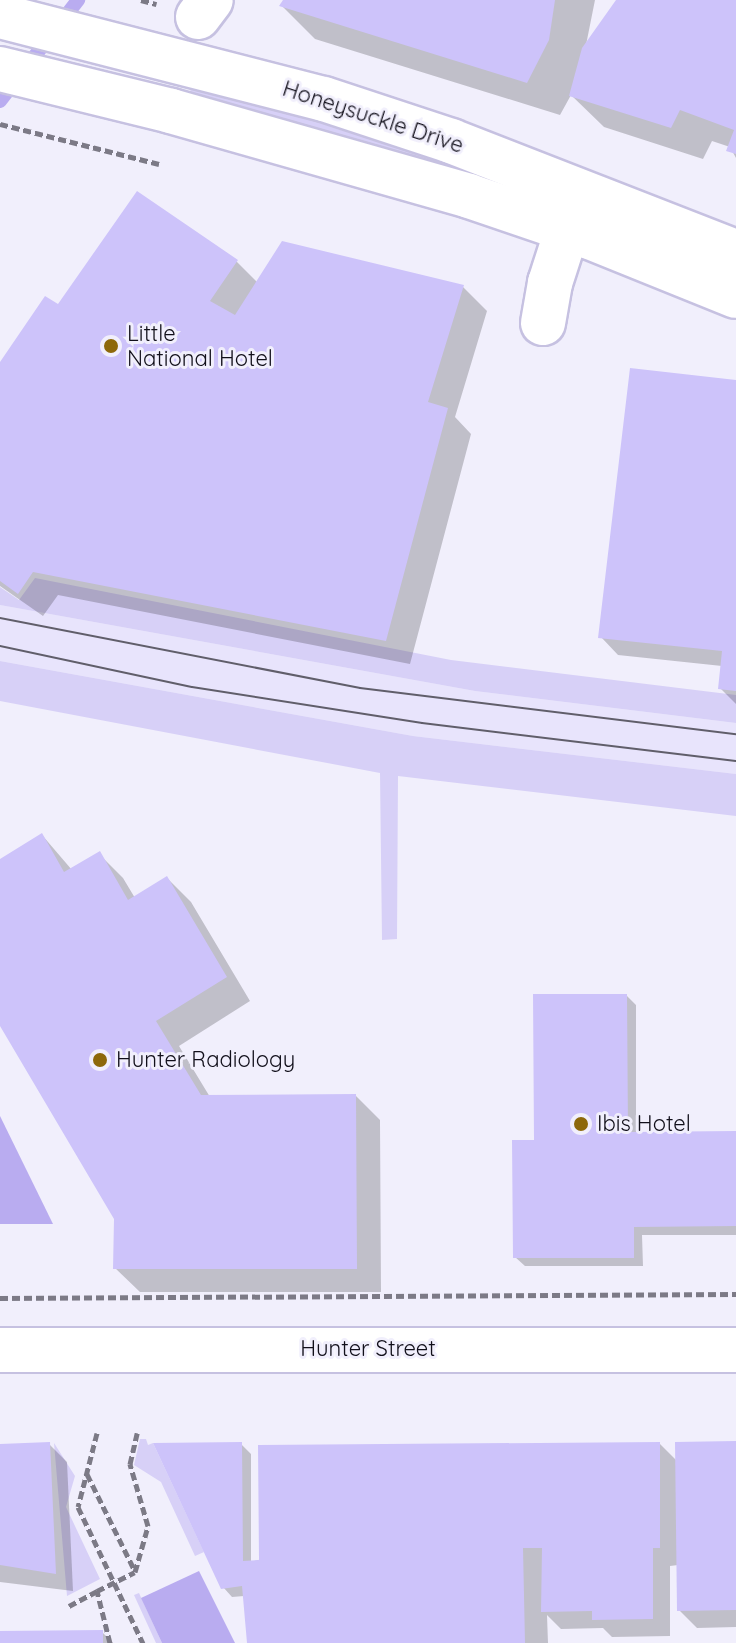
<!DOCTYPE html>
<style>
body{margin:0}
#map{position:relative;width:736px;height:1643px;overflow:hidden;background:#f1effc;font-family:Quicksand,sans-serif}
div>[style]{position:absolute}
[style*='--x']{left:calc(var(--x)*1px);top:calc(var(--y)*1px);width:calc(var(--w)*1px);rotate:calc(var(--a)*1deg)}
.built>*{inset:0;background:#e8e4fc}
.green>*{inset:0;background:#d7d0f7}
.water>*{inset:0;background:#b9acf0}
.shadow>*{inset:0;background:#0003}
.stream>*{height:14px;margin:-7px;padding:0 7px;transform-origin:7px;border-radius:7px;background:#b9acf0}
.building>*{inset:0;background:#cdc3fa}
.path>*{height:5px;margin-top:-2.5px;transform-origin:0;background:repeating-linear-gradient(90deg,#7c7a86 0 8px,transparent 0 12px)}
.roads{filter:drop-shadow(2px 0 #c6c1e1) drop-shadow(-2px 0 #c6c1e1) drop-shadow(0 2px #c6c1e1) drop-shadow(0 -2px #c6c1e1)}
.minor>*{height:44px;margin:-22px;padding:0 22px;transform-origin:22px;border-radius:22px;background:#fff}
.major>*{height:44px;margin:-22px;padding:0 22px;transform-origin:22px;border-radius:22px;background:#fff}
.tram>*{height:2px;margin:-1px;padding:0 1px;transform-origin:1px;border-radius:1px;background:#605e6a}
.dots>*{width:22px;height:22px;translate:-50% -50%;box-sizing:border-box;border:4px solid #f1effc;border-radius:50%}
span{translate:-50% -50%;white-space:nowrap;text-align:center;line-height:1.15;-webkit-text-stroke:6px #f1effc;paint-order:stroke}
.street-label{font-size:22px;color:#110f1a}
.poi-label{font-size:22px;color:#110f1a}
.left{translate:0 -50%;text-align:left}
</style>
<div id="map">
<div class="built">
<div style="clip-path:polygon(0 605px,475px 691px,736px 723px,736px 774px,413px 736px,0 661px)"></div>
</div>
<div class="green">
<div style="clip-path:polygon(193px 78px,359px 122px,736px 260px,189px 97px)"></div>
<div style="clip-path:polygon(35px 578px,451px 660px,736px 695px,736px 723px,475px 691px,0 605px,0 587px,19px 600px)"></div>
<div style="clip-path:polygon(0 661px,413px 736px,736px 774px,736px 816px,398px 776px,397px 939px,382px 940px,380px 773px,0 701px)"></div>
<div style="clip-path:polygon(140px 1439px,146px 1439px,148px 1445px,153px 1443px,204px 1552px,195px 1556px,161px 1482px,134px 1465px)"></div>
<div style="clip-path:polygon(54px 1443px,75px 1476px,66px 1507px,100px 1579px,67px 1596px)"></div>
<div style="clip-path:polygon(139px 1593px,162px 1643px,156px 1643px,134px 1595px)"></div>
</div>
<div class="water">
<div style="clip-path:polygon(0 1116px,53px 1224px,0 1224px)"></div>
<div style="clip-path:polygon(199px 1571px,235px 1643px,162px 1643px,141px 1598px)"></div>
</div>
<div class="shadow">
<div style="clip-path:polygon(286px 0,595px 0,586px 45px,619px 0,736px 0,736px 158px,730px 147px,712px 141px,703px 159px,604px 127px,571px 95px,560px 115px,315px 39px,282px 6px)"></div>
<div style="clip-path:polygon(138px 193px,237px 262px,258px 283px,463px 287px,487px 311px,455px 417px,471px 434px,410px 664px,58px 595px,43px 616px,0 586px,0 365px,58px 307px)"></div>
<div style="clip-path:polygon(736px 382px,736px 704px,720px 688px,722px 666px,618px 655px,601px 637px)"></div>
<div style="clip-path:polygon(42px 835px,72px 870px,99px 854px,123px 878px,135px 898px,167px 878px,191px 902px,250px 1001px,179px 1046px,210px 1097px,356px 1096px,380px 1120px,381px 1292px,140px 1292px,115px 1268px,116px 1219px,0 1023px,0 861px)"></div>
<div style="clip-path:polygon(627px 996px,636px 1005px,636px 1134px,736px 1133px,736px 1235px,642px 1235px,643px 1266px,525px 1266px,515px 1257px,536px 1142px)"></div>
<div style="clip-path:polygon(736px 1443px,736px 1627px,697px 1628px,679px 1610px,678px 1565px,670px 1566px,670px 1636px,612px 1637px,603px 1628px,561px 1629px,547px 1615px,548px 1643px,249px 1643px,244px 1596px,232px 1597px,223px 1587px,241px 1444px,251px 1454px,251px 1562px,660px 1444px,677px 1461px)"></div>
<div style="clip-path:polygon(0 1444px,49px 1444px,67px 1462px,73px 1591px,0 1582px)"></div>
<div style="clip-path:polygon(102px 1632px,113px 1643px,0 1643px,0 1633px)"></div>
</div>
<div class="stream">
<div style="--x:0;--y:101;--w:128;--a:-52.3"></div>
</div>
<div class="building">
<div style="clip-path:polygon(283px 0,555px 0,549px 40px,527px 83px,279px 6px)"></div>
<div style="clip-path:polygon(616px 0,736px 0,736px 154px,726px 151px,734px 130px,680px 110px,671px 128px,569px 96px,582px 48px)"></div>
<div style="clip-path:polygon(137px 191px,238px 260px,210px 301px,235px 315px,282px 241px,464px 285px,428px 402px,448px 408px,386px 641px,33px 572px,18px 594px,0 581px,0 362px,45px 296px,58px 304px)"></div>
<div style="clip-path:polygon(630px 368px,736px 380px,736px 691px,718px 689px,722px 651px,598px 638px)"></div>
<div style="clip-path:polygon(42px 833px,64px 872px,100px 851px,128px 900px,167px 876px,227px 977px,156px 1021px,201px 1095px,356px 1094px,357px 1269px,113px 1269px,114px 1219px,0 1026px,0 859px)"></div>
<div style="clip-path:polygon(533px 994px,627px 994px,628px 1132px,736px 1131px,736px 1226px,634px 1227px,634px 1258px,513px 1258px,512px 1140px,534px 1140px)"></div>
<div style="clip-path:polygon(736px 1441px,736px 1610px,677px 1611px,675px 1442px)"></div>
<div style="clip-path:polygon(50px 1442px,56px 1574px,0 1565px,0 1444px)"></div>
<div style="clip-path:polygon(242px 1442px,243px 1561px,259px 1560px,258px 1445px,660px 1442px,660px 1548px,653px 1548px,653px 1619px,592px 1620px,592px 1611px,541px 1612px,542px 1548px,523px 1548px,525px 1643px,247px 1643px,242px 1586px,221px 1589px,153px 1443px)"></div>
<div style="clip-path:polygon(103px 1630px,103px 1643px,0 1643px,0 1631px)"></div>
</div>
<div class="path">
<div style="--x:141;--y:0;--w:16;--a:15"></div>
<div style="--x:0;--y:124;--w:164;--a:14.1"></div>
<div style="--x:0;--y:1298;--w:736;--a:-0.31"></div>
<div style="--x:97;--y:1433;--w:76;--a:104.4"></div>
<div style="--x:78;--y:1507;--w:151;--a:64.5"></div>
<div style="--x:87;--y:1474;--w:108;--a:63.7"></div>
<div style="--x:69;--y:1606;--w:32;--a:-28"></div>
<div style="--x:110;--y:1643;--w:54;--a:-104"></div>
<div style="--x:97;--y:1591;--w:42;--a:-26.6"></div>
<div style="--x:135;--y:1572;--w:48;--a:-74.2"></div>
<div style="--x:148;--y:1526;--w:65;--a:-106.2"></div>
<div style="--x:130;--y:1464;--w:32;--a:-77"></div>
</div>
<div class="roads">
<div class="minor">
<div style="--x:198;--y:17;--w:21;--a:-53"></div>
<div style="--x:543;--y:323;--w:41;--a:-80.1"></div>
<div style="--x:550;--y:283;--w:56;--a:-72.2"></div>
</div>
<div class="major">
<div style="--x:0;--y:16;--w:334;--a:14.4"></div>
<div style="--x:324;--y:99;--w:134;--a:18.3"></div>
<div style="--x:451;--y:141;--w:306;--a:21.3"></div>
<div style="--x:0;--y:69;--w:176;--a:13.8"></div>
<div style="--x:171;--y:111;--w:310;--a:15.9"></div>
<div style="--x:469;--y:196;--w:128;--a:18.7"></div>
<div style="--x:590;--y:237;--w:157;--a:22"></div>
<div style="--x:0;--y:1350;--w:736;--a:0"></div>
</div>
</div>
<div class="tram">
<div style="--x:0;--y:618;--w:367;--a:11"></div>
<div style="--x:360;--y:688;--w:379;--a:7"></div>
<div style="--x:0;--y:646;--w:196;--a:12.1"></div>
<div style="--x:192;--y:687;--w:233;--a:8.9"></div>
<div style="--x:422;--y:723;--w:316;--a:6.9"></div>
</div>
<div class="dots">
<div style="left:111px;top:346px;background:#8d680a"></div>
<div style="left:100px;top:1060px;background:#8d680a"></div>
<div style="left:581px;top:1124px;background:#8d680a"></div>
</div>
<div class="street-label">
<span style="left:373px;top:117px;rotate:18deg">Honeysuckle Drive</span>
<span style="left:368px;top:1349px">Hunter Street</span>
</div>
<div class="poi-label">
<span class="left" style="left:127px;top:346px">Little<br>National Hotel</span>
<span class="left" style="left:116px;top:1060px">Hunter Radiology</span>
<span class="left" style="left:597px;top:1124px">Ibis Hotel</span>
</div>
</div>
